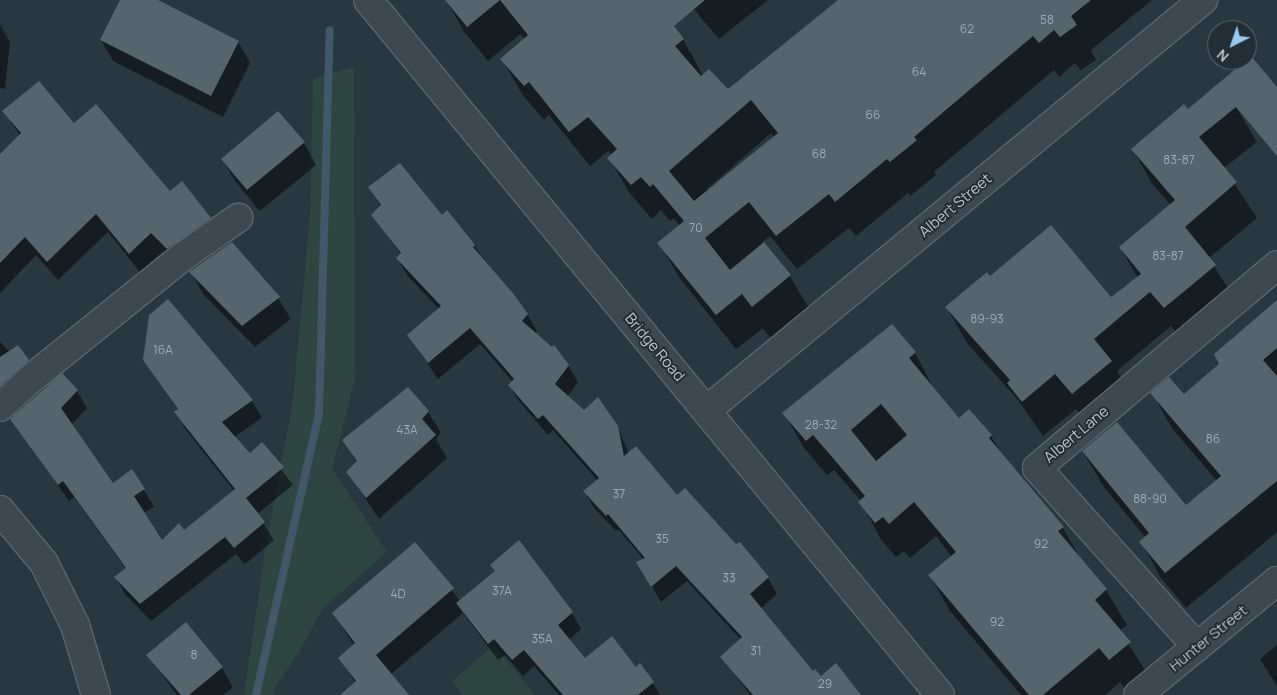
<!DOCTYPE html>
<style>
body{margin:0}
#map{position:relative;width:1277px;height:695px;overflow:hidden;background:#293740;font-family:Manrope,sans-serif}
div>[style]{position:absolute}
[style*='--x']{left:calc(var(--x)*1px);top:calc(var(--y)*1px);width:calc(var(--w)*1px);rotate:calc(var(--a)*1deg)}
.green>*{inset:0;background:#2e4542}
.shadow>*{inset:0;background:#0007}
.stream>*{height:8px;margin:-4px;padding:0 4px;transform-origin:4px;border-radius:4px;background:#415868}
.building>*{inset:0;background:#55646d}
.roads{filter:drop-shadow(1px 0 #5b666d) drop-shadow(-1px 0 #5b666d) drop-shadow(0 1px #5b666d) drop-shadow(0 -1px #5b666d)}
.minor>*{height:28px;margin:-14px;padding:0 14px;transform-origin:14px;border-radius:14px;background:#3d4850}
span{translate:-50% -50%;white-space:nowrap;text-align:center;line-height:1.15;-webkit-text-stroke:4px #222d36;paint-order:stroke}
.number-label{font-size:12px;color:#a1abb3}
.number-label span{-webkit-text-stroke-width:0}
.street-label{font-size:15px;color:#bac3ca}
.north{position:absolute;left:1207px;top:20px;width:50px;height:50px;box-sizing:border-box;background:#222d36;border:1px solid #5f6971;border-radius:50%;rotate:221deg;font-size:14px;font-weight:700;line-height:20px;text-align:center;color:#bac3ca}
.north::after{content:'';display:block;margin:auto;width:18px;height:22px;background:#9acaef;clip-path:polygon(50% 0,100% 100%,50% 72%,0 100%)}
</style>
<div id="map">
<div class="green">
<div style="clip-path:polygon(354px 67px,355px 379px,332px 469px,387px 552px,322px 609px,301px 649px,273px 691px,275px 695px,244px 695px,265px 551px,293px 400px,310px 215px,313px 79px)"></div>
<div style="clip-path:polygon(494px 645px,535px 695px,462px 695px,452px 681px)"></div>
</div>
<div class="shadow">
<div style="clip-path:polygon(121px 0,155px 0,238px 42px,250px 63px,223px 117px,113px 61px,101px 40px)"></div>
<div style="clip-path:polygon(evenodd,446px 0,633px 0,683px 39px,703px 76px,728px 91px,840px 0,1152px 0,1091px 50px,1096px 60px,1081px 70px,1075px 63px,1059px 77px,1054px 70px,934px 172px,936px 175px,910px 196px,908px 193px,856px 236px,849px 228px,797px 269px,770px 236px,762px 242px,790px 276px,810px 310px,772px 340px,763px 328px,736px 349px,679px 277px,659px 243px,680px 226px,674px 218px,670px 221px,661px 210px,652px 219px,629px 192px,609px 158px,612px 155px,608px 151px,590px 166px,549px 115px,544px 120px,522px 94px,502px 59px,525px 39px,520px 34px,488px 61px,465px 33px,446px 0,771px 133px,775px 138px,709px 191px,707px 189px,771px 133px)"></div>
<div style="clip-path:polygon(686px 0,768px 0,719px 39px)"></div>
<div style="clip-path:polygon(0 25px,10px 42px,5px 89px,0 88px)"></div>
<div style="clip-path:polygon(1236px 107px,1257px 142px,1224px 168px,1257px 218px,1209px 258px,1236px 301px,1185px 343px,1171px 326px,1117px 371px,1131px 397px,1093px 429px,1076px 409px,1043px 436px,1018px 400px,967px 343px,947px 308px,990px 278px,1110px 299px,1138px 278px,1120px 247px,1171px 205px,1153px 185px,1133px 150px,1188px 111px)"></div>
<div style="clip-path:polygon(4px 111px,74px 125px,210px 218px,221px 237px,179px 267px,163px 251px,140px 272px,108px 232px,58px 280px,36px 255px,0 293px,0 156px,20px 136px)"></div>
<div style="clip-path:polygon(304px 143px,316px 165px,260px 211px,235px 181px,222px 159px)"></div>
<div style="clip-path:polygon(369px 188px,442px 217px,474px 246px,527px 314px,537px 331px,534px 334px,568px 365px,578px 382px,567px 397px,584px 412px,617px 426px,629px 454px,768px 578px,777px 594px,760px 609px,813px 672px,860px 695px,750px 695px,722px 657px,741px 640px,687px 581px,661px 602px,638px 563px,644px 560px,618px 529px,616px 531px,594px 508px,584px 491px,597px 480px,553px 430px,548px 435px,519px 401px,509px 385px,513px 382px,480px 344px,438px 379px,408px 335px,440px 310px,407px 275px,397px 258px,401px 255px,373px 215px,381px 207px)"></div>
<div style="clip-path:polygon(191px 272px,278px 298px,291px 319px,255px 347px,203px 294px)"></div>
<div style="clip-path:polygon(1277px 302px,1277px 532px,1186px 608px,1161px 578px,1141px 542px,1146px 538px,1104px 487px,1083px 452px,1185px 507px,1217px 481px,1172px 428px,1152px 393px,1183px 396px,1221px 364px)"></div>
<div style="clip-path:polygon(0 342px,10px 352px,28px 361px,39px 379px,0 395px)"></div>
<div style="clip-path:polygon(915px 353px,934px 389px,959px 419px,991px 436px,1003px 457px,1063px 528px,1081px 560px,1106px 590px,1127px 625px,1120px 631px,1150px 678px,1130px 695px,1120px 682px,1105px 695px,1021px 695px,950px 611px,930px 576px,952px 557px,936px 536px,910px 558px,904px 551px,896px 557px,880px 538px,861px 501px,834px 470px,827px 475px,804px 448px,784px 413px)"></div>
<div style="clip-path:polygon(144px 360px,252px 401px,262px 418px,234px 437px,250px 454px,262px 444px,293px 485px,257px 514px,274px 540px,245px 564px,236px 554px,151px 621px,125px 594px,116px 577px,126px 569px,74px 497px,69px 501px,12px 419px,77px 391px,87px 408px,71px 425px,113px 485px,132px 471px,154px 507px,143px 513px,162px 542px,184px 531px,234px 491px,186px 430px,176px 413px,178px 410px)"></div>
<div style="clip-path:polygon(428px 412px,441px 433px,436px 439px,447px 458px,379px 519px,348px 473px,357px 463px,344px 440px)"></div>
<div style="clip-path:polygon(415px 544px,460px 601px,572px 613px,581px 629px,569px 640px,585px 660px,636px 669px,653px 683px,660px 695px,559px 695px,534px 666px,523px 676px,505px 655px,498px 660px,463px 613px,390px 675px,407px 695px,342px 695px,356px 684px,340px 658px,354px 645px,333px 613px)"></div>
<div style="clip-path:polygon(1277px 645px,1277px 686px,1260px 659px)"></div>
<div style="clip-path:polygon(148px 655px,222px 668px,233px 687px,223px 695px,177px 695px)"></div>
</div>
<div class="stream">
<div style="--x:256;--y:695;--w:289;--a:-77.4"></div>
<div style="--x:319;--y:413;--w:383;--a:-88.4"></div>
</div>
<div class="building">
<div style="clip-path:polygon(120px 0,158px 0,239px 41px,211px 96px,100px 40px)"></div>
<div style="clip-path:polygon(445px 0,500px 0,467px 27px)"></div>
<div style="clip-path:polygon(evenodd,500px 0,705px 0,674px 26px,684px 39px,675px 46px,701px 76px,709px 69px,728px 89px,838px 0,1091px 0,1071px 16px,1077px 25px,1060px 37px,1054px 30px,1039px 43px,1033px 36px,914px 137px,917px 140px,890px 162px,887px 159px,835px 202px,829px 194px,776px 236px,749px 202px,705px 238px,730px 270px,764px 242px,791px 275px,752px 307px,742px 294px,716px 315px,657px 243px,684px 221px,653px 184px,650px 187px,641px 177px,631px 185px,607px 158px,617px 149px,588px 117px,569px 132px,529px 82px,524px 86px,500px 59px,528px 35px,500px 0,751px 100px,778px 133px,694px 201px,669px 171px,751px 100px)"></div>
<div style="clip-path:polygon(1251px 56px,1277px 87px,1277px 156px,1236px 107px,1199px 137px,1237px 182px,1185px 227px,1216px 265px,1164px 308px,1150px 292px,1094px 339px,1112px 361px,1072px 394px,1055px 374px,1022px 402px,1007px 383px,1010px 380px,945px 307px,987px 272px,990px 276px,1051px 225px,1111px 297px,1141px 274px,1119px 247px,1175px 200px,1131px 149px,1184px 104px,1188px 109px)"></div>
<div style="clip-path:polygon(39px 81px,74px 123px,96px 104px,170px 191px,182px 181px,211px 218px,167px 249px,151px 233px,129px 254px,96px 214px,47px 262px,25px 237px,0 263px,0 154px,21px 133px,2px 111px)"></div>
<div style="clip-path:polygon(278px 111px,305px 142px,247px 190px,221px 159px)"></div>
<div style="clip-path:polygon(400px 163px,442px 215px,447px 210px,475px 245px,473px 247px,512px 292px,528px 314px,522px 321px,552px 347px,554px 345px,569px 365px,555px 384px,584px 410px,598px 397px,618px 426px,624px 456px,636px 446px,677px 495px,685px 488px,736px 544px,740px 542px,769px 577px,750px 594px,813px 671px,815px 669px,821px 676px,836px 663px,861px 695px,753px 695px,720px 657px,742px 637px,676px 566px,651px 587px,636px 562px,645px 558px,608px 514px,606px 516px,583px 491px,599px 478px,543px 415px,538px 419px,508px 385px,514px 379px,470px 328px,428px 363px,407px 335px,441px 306px,396px 258px,401px 253px,371px 215px,381px 205px,368px 187px)"></div>
<div style="clip-path:polygon(232px 242px,280px 297px,242px 326px,189px 272px)"></div>
<div style="clip-path:polygon(168px 299px,253px 400px,222px 422px,250px 453px,262px 442px,284px 467px,246px 498px,265px 522px,234px 548px,225px 537px,140px 604px,114px 577px,126px 568px,63px 481px,58px 485px,10px 419px,62px 373px,78px 390px,61px 408px,113px 483px,132px 469px,145px 489px,134px 496px,162px 540px,179px 523px,184px 530px,235px 489px,174px 412px,178px 409px,143px 360px,149px 315px)"></div>
<div style="clip-path:polygon(1277px 300px,1277px 348px,1263px 360px,1277px 376px,1277px 481px,1165px 573px,1139px 542px,1149px 533px,1082px 451px,1117px 422px,1186px 505px,1221px 476px,1150px 393px,1169px 377px,1184px 394px,1219px 364px,1214px 354px)"></div>
<div style="clip-path:polygon(evenodd,892px 324px,916px 352px,909px 358px,959px 418px,969px 409px,992px 435px,989px 438px,1064px 527px,1058px 531px,1107px 589px,1095px 600px,1131px 642px,1109px 660px,1099px 648px,1043px 695px,1029px 695px,928px 575px,956px 552px,914px 502px,889px 524px,883px 517px,875px 523px,858px 502px,865px 496px,833px 458px,813px 435px,806px 441px,782px 413px,892px 324px,881px 404px,907px 435px,876px 461px,851px 430px,881px 404px)"></div>
<div style="clip-path:polygon(18px 345px,29px 360px,0 386px,0 357px)"></div>
<div style="clip-path:polygon(408px 387px,429px 411px,422px 419px,436px 435px,366px 498px,346px 472px,357px 461px,342px 440px)"></div>
<div style="clip-path:polygon(519px 540px,573px 612px,558px 625px,585px 658px,612px 636px,636px 667px,640px 663px,654px 682px,638px 695px,563px 695px,524px 650px,512px 660px,494px 639px,488px 644px,456px 603px,495px 571px,490px 565px)"></div>
<div style="clip-path:polygon(415px 542px,454px 588px,376px 655px,409px 695px,340px 695px,356px 681px,338px 658px,355px 643px,332px 613px)"></div>
<div style="clip-path:polygon(186px 622px,223px 667px,189px 695px,181px 695px,146px 655px)"></div>
</div>
<div class="roads">
<div class="minor">
<div style="--x:368;--y:0;--w:900;--a:50.54"></div>
<div style="--x:0;--y:407;--w:45;--a:-42.3"></div>
<div style="--x:33;--y:377;--w:195;--a:-38.8"></div>
<div style="--x:185;--y:255;--w:65;--a:-34.9"></div>
<div style="--x:707;--y:410;--w:644;--a:-39.58"></div>
<div style="--x:0;--y:510;--w:69;--a:50.3"></div>
<div style="--x:44;--y:563;--w:69;--a:63.4"></div>
<div style="--x:75;--y:625;--w:73;--a:73.3"></div>
<div style="--x:1197;--y:647;--w:240;--a:-131.8"></div>
<div style="--x:1037;--y:468;--w:314;--a:-40.2"></div>
<div style="--x:1138;--y:695;--w:180;--a:-39.4"></div>
</div>
</div>
<div class="number-label">
<span style="left:1047px;top:20px">58</span>
<span style="left:967px;top:29px">62</span>
<span style="left:919px;top:72px">64</span>
<span style="left:873px;top:115px">66</span>
<span style="left:819px;top:154px">68</span>
<span style="left:1179px;top:160px">83-87</span>
<span style="left:696px;top:228px">70</span>
<span style="left:1168px;top:256px">83-87</span>
<span style="left:987px;top:319px">89-93</span>
<span style="left:163px;top:350px">16A</span>
<span style="left:821px;top:425px">28-32</span>
<span style="left:407px;top:430px">43A</span>
<span style="left:1213px;top:439px">86</span>
<span style="left:619px;top:494px">37</span>
<span style="left:1150px;top:499px">88-90</span>
<span style="left:662px;top:539px">35</span>
<span style="left:1041px;top:544px">92</span>
<span style="left:729px;top:578px">33</span>
<span style="left:502px;top:591px">37A</span>
<span style="left:398px;top:594px">4D</span>
<span style="left:997px;top:622px">92</span>
<span style="left:542px;top:639px">35A</span>
<span style="left:756px;top:651px">31</span>
<span style="left:194px;top:655px">8</span>
<span style="left:825px;top:684px">29</span>
</div>
<div class="street-label">
<span style="left:955px;top:205px;rotate:-40deg">Albert Street</span>
<span style="left:655px;top:347px;rotate:50deg">Bridge Road</span>
<span style="left:1076px;top:434px;rotate:-40deg">Albert Lane</span>
<span style="left:1208px;top:638px;rotate:-39deg">Hunter Street</span>
</div>
<div class="north">N</div>
</div>
